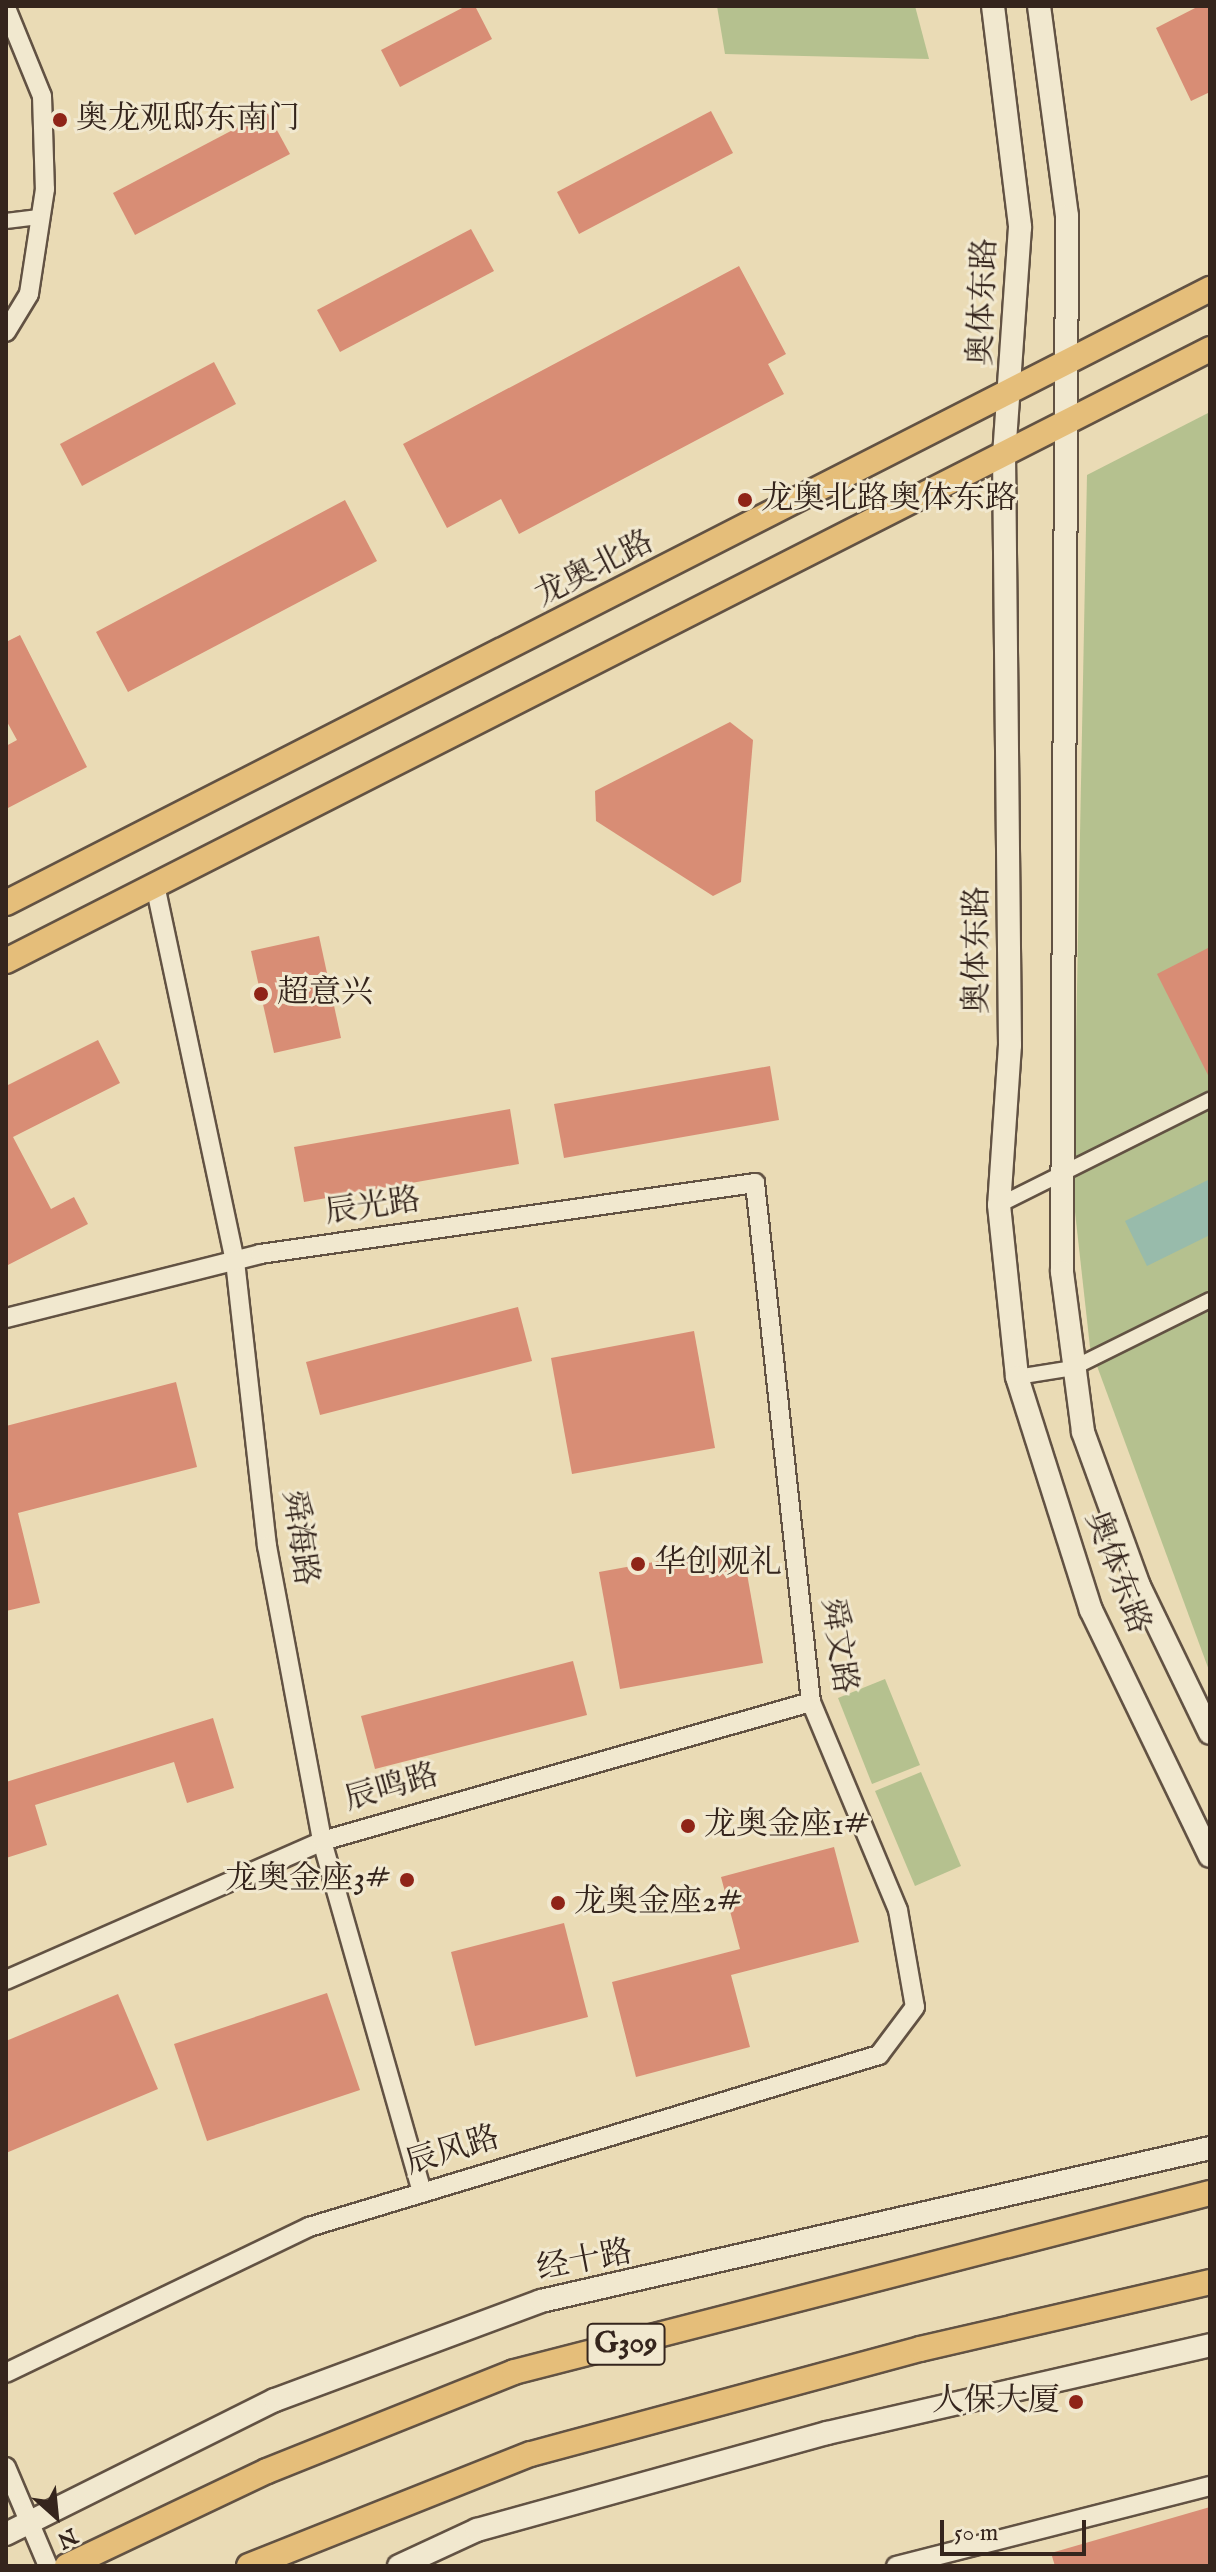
<!DOCTYPE html>
<meta charset="utf-8">
<style>
body{margin:0}
#map{position:relative;width:1216px;height:2572px;overflow:hidden;background:#eadbb5;font-family:"IM FELL English","Noto Serif SC",serif}
div>[style]{position:absolute}
[style*='--x']{left:calc(var(--x)*1px);top:calc(var(--y)*1px);width:calc(var(--w)*1px);rotate:calc(var(--a)*1deg)}
.green>*{inset:0;background:#b5c18f}
.water>*{inset:0;background:#98bbab}
.building>*{inset:0;background:#d88d75}
.roads{filter:drop-shadow(2px 0 #625243) drop-shadow(-2px 0 #625243) drop-shadow(0 2px #625243) drop-shadow(0 -2px #625243)}
.minor>*{height:14px;margin:-7px;padding:0 7px;transform-origin:7px;border-radius:7px;background:#f1e8cf}
.tertiary>*{height:18px;margin:-9px;padding:0 9px;transform-origin:9px;border-radius:9px;background:#f1e8cf}
.secondary>*{height:22px;margin:-11px;padding:0 11px;transform-origin:11px;border-radius:11px;background:#f1e8cf}
.primary>*{height:24px;margin:-12px;padding:0 12px;transform-origin:12px;border-radius:12px;background:#e5be7a}
.trunk>*{height:24px;margin:-12px;padding:0 12px;transform-origin:12px;border-radius:12px;background:#e5be7a}
.dots>*{width:22px;height:22px;translate:-50% -50%;box-sizing:border-box;border:4px solid #f1e8cf;border-radius:50%}
span{translate:-50% -50%;white-space:nowrap;text-align:center;line-height:1.15;-webkit-text-stroke:6px #f1e8cf;paint-order:stroke}
.shield-label span{padding:2px 6px;background:#f1e8cf;border:2px solid;border-radius:6px;-webkit-text-stroke-width:0}
.shield-label{font-size:30px;color:#35251d;font-weight:700}
.poi-label{font-size:32px;color:#35251d}
.left{translate:0 -50%;text-align:left}
.right{translate:-100% -50%;text-align:right}
.street-label{font-size:32px;color:#35251d}
.frame{position:absolute;inset:0;border:8px solid #35251d;pointer-events:none}
.north{position:absolute;left:16px;top:2476px;width:80px;height:80px;-webkit-text-stroke:6px #f1e8cf;paint-order:stroke;rotate:153deg;font-size:22px;font-weight:700;line-height:32px;text-align:center;color:#35251d}
.north::after{content:'';display:block;margin:auto;width:28px;height:36px;background:#35251d;clip-path:polygon(50% 0,100% 100%,50% 72%,0 100%)}
.scale{position:absolute;left:940px;top:2520px;width:146px;height:36px;box-sizing:border-box;border:4px solid #35251d;border-top:0;padding-left:10px;font-size:24px;line-height:28px;white-space:nowrap;color:#35251d;-webkit-text-stroke:6px #f1e8cf;paint-order:stroke}
</style>
<div id="map">
<div class="green">
<div style="clip-path:polygon(717px 6px,915px 6px,929px 59px,725px 54px)"></div>
<div style="clip-path:polygon(1210px 412px,1210px 1673px,1090px 1347px,1073px 1194px,1087px 475px)"></div>
<div style="clip-path:polygon(885px 1679px,920px 1765px,872px 1784px,838px 1698px)"></div>
<div style="clip-path:polygon(921px 1772px,961px 1866px,915px 1886px,875px 1791px)"></div>
</div>
<div class="water">
<div style="clip-path:polygon(1210px 1179px,1210px 1235px,1147px 1266px,1125px 1221px)"></div>
</div>
<div class="building">
<div style="clip-path:polygon(466px 6px,475px 6px,492px 39px,400px 87px,381px 50px)"></div>
<div style="clip-path:polygon(1199px 6px,1210px 6px,1210px 92px,1191px 101px,1156px 28px)"></div>
<div style="clip-path:polygon(711px 111px,733px 153px,579px 234px,557px 192px)"></div>
<div style="clip-path:polygon(267px 112px,290px 154px,135px 235px,113px 193px)"></div>
<div style="clip-path:polygon(471px 229px,494px 271px,340px 352px,317px 310px)"></div>
<div style="clip-path:polygon(739px 266px,786px 354px,768px 364px,784px 394px,519px 534px,501px 499px,447px 528px,403px 444px)"></div>
<div style="clip-path:polygon(214px 362px,236px 404px,82px 486px,60px 444px)"></div>
<div style="clip-path:polygon(345px 500px,377px 561px,128px 692px,96px 632px)"></div>
<div style="clip-path:polygon(20px 635px,87px 767px,6px 809px,6px 746px,17px 740px,6px 720px,6px 642px)"></div>
<div style="clip-path:polygon(730px 722px,753px 740px,741px 882px,713px 896px,596px 821px,595px 791px)"></div>
<div style="clip-path:polygon(319px 936px,341px 1038px,274px 1053px,251px 951px)"></div>
<div style="clip-path:polygon(1210px 947px,1210px 1079px,1157px 974px)"></div>
<div style="clip-path:polygon(98px 1040px,120px 1083px,13px 1137px,51px 1209px,74px 1197px,88px 1224px,6px 1266px,6px 1086px)"></div>
<div style="clip-path:polygon(770px 1066px,779px 1120px,564px 1158px,554px 1104px)"></div>
<div style="clip-path:polygon(510px 1109px,519px 1164px,304px 1202px,294px 1147px)"></div>
<div style="clip-path:polygon(518px 1307px,532px 1361px,320px 1415px,306px 1362px)"></div>
<div style="clip-path:polygon(694px 1331px,715px 1448px,572px 1474px,551px 1358px)"></div>
<div style="clip-path:polygon(176px 1382px,197px 1467px,18px 1513px,40px 1603px,6px 1611px,6px 1426px)"></div>
<div style="clip-path:polygon(742px 1546px,763px 1663px,620px 1689px,599px 1572px)"></div>
<div style="clip-path:polygon(573px 1661px,587px 1715px,375px 1769px,361px 1716px)"></div>
<div style="clip-path:polygon(213px 1718px,234px 1788px,187px 1803px,174px 1762px,35px 1805px,47px 1845px,6px 1858px,6px 1782px)"></div>
<div style="clip-path:polygon(834px 1847px,859px 1942px,731px 1975px,750px 2047px,636px 2077px,612px 1982px,740px 1949px,721px 1877px)"></div>
<div style="clip-path:polygon(564px 1923px,588px 2017px,475px 2046px,451px 1952px)"></div>
<div style="clip-path:polygon(327px 1993px,360px 2090px,207px 2141px,174px 2044px)"></div>
<div style="clip-path:polygon(118px 1994px,158px 2089px,6px 2153px,6px 2041px)"></div>
<div style="clip-path:polygon(1210px 2507px,1210px 2566px,1055px 2566px,1051px 2553px)"></div>
</div>
<div class="roads">
<div class="minor">
<div style="--x:6;--y:221;--w:35;--a:-7"></div>
<div style="--x:999;--y:1205;--w:236;--a:-26.5"></div>
<div style="--x:1017;--y:1377;--w:57;--a:-9.1"></div>
<div style="--x:1073;--y:1368;--w:153;--a:-26.4"></div>
</div>
<div class="tertiary">
<div style="--x:6;--y:8;--w:95;--a:67.8"></div>
<div style="--x:42;--y:96;--w:93;--a:88.2"></div>
<div style="--x:45;--y:189;--w:106;--a:98.7"></div>
<div style="--x:29;--y:294;--w:44;--a:121.2"></div>
<div style="--x:155;--y:885;--w:384;--a:78"></div>
<div style="--x:235;--y:1261;--w:287;--a:83.6"></div>
<div style="--x:267;--y:1546;--w:300;--a:79.4"></div>
<div style="--x:322;--y:1841;--w:365;--a:74.1"></div>
<div style="--x:6;--y:1318;--w:262;--a:-14.1"></div>
<div style="--x:260;--y:1254;--w:500;--a:-8.16"></div>
<div style="--x:755;--y:1183;--w:522;--a:83.84"></div>
<div style="--x:811;--y:1702;--w:225;--a:67.3"></div>
<div style="--x:898;--y:1910;--w:98;--a:80.1"></div>
<div style="--x:915;--y:2007;--w:60;--a:126.9"></div>
<div style="--x:879;--y:2055;--w:595;--a:163.21"></div>
<div style="--x:309;--y:2227;--w:336;--a:154.3"></div>
<div style="--x:6;--y:1980;--w:345;--a:-23.7"></div>
<div style="--x:322;--y:1841;--w:508;--a:-15.87"></div>
<div style="--x:6;--y:2467;--w:108;--a:67"></div>
<div style="--x:896;--y:2566;--w:324;--a:-14.3"></div>
</div>
<div class="secondary">
<div style="--x:993;--y:6;--w:223;--a:83"></div>
<div style="--x:1020;--y:227;--w:227;--a:94"></div>
<div style="--x:1004;--y:453;--w:592;--a:89.42"></div>
<div style="--x:1010;--y:1045;--w:160;--a:93.9"></div>
<div style="--x:999;--y:1205;--w:173;--a:84"></div>
<div style="--x:1017;--y:1377;--w:244;--a:72.4"></div>
<div style="--x:1091;--y:1610;--w:273;--a:64.2"></div>
<div style="--x:1039;--y:6;--w:212;--a:82.4"></div>
<div style="--x:1067;--y:216;--w:1056;--a:90.27"></div>
<div style="--x:1062;--y:1272;--w:161;--a:82.5"></div>
<div style="--x:1083;--y:1432;--w:164;--a:70"></div>
<div style="--x:1139;--y:1586;--w:163;--a:64.2"></div>
<div style="--x:6;--y:2534;--w:301;--a:-26.5"></div>
<div style="--x:275;--y:2400;--w:284;--a:-20.4"></div>
<div style="--x:541;--y:2301;--w:686;--a:-12.88"></div>
<div style="--x:399;--y:2566;--w:86;--a:-24.8"></div>
<div style="--x:477;--y:2530;--w:363;--a:-15.5"></div>
<div style="--x:827;--y:2433;--w:393;--a:-12.9"></div>
</div>
<div class="primary">
<div style="--x:6;--y:903;--w:1352;--a:-27.02"></div>
<div style="--x:6;--y:961;--w:1351;--a:-26.94"></div>
</div>
<div class="trunk">
<div style="--x:67;--y:2566;--w:221;--a:-25.4"></div>
<div style="--x:267;--y:2471;--w:266;--a:-21.8"></div>
<div style="--x:514;--y:2372;--w:719;--a:-14.42"></div>
<div style="--x:249;--y:2566;--w:303;--a:-21.7"></div>
<div style="--x:531;--y:2454;--w:403;--a:-15.1"></div>
<div style="--x:920;--y:2349;--w:298;--a:-13"></div>
</div>
</div>
<div class="dots">
<div style="left:60px;top:120px;background:#8f2418"></div>
<div style="left:745px;top:500px;background:#8f2418"></div>
<div style="left:261px;top:994px;background:#8f2418"></div>
<div style="left:638px;top:1564px;background:#8f2418"></div>
<div style="left:688px;top:1826px;background:#8f2418"></div>
<div style="left:407px;top:1880px;background:#8f2418"></div>
<div style="left:558px;top:1903px;background:#8f2418"></div>
<div style="left:1076px;top:2402px;background:#8f2418"></div>
</div>
<div class="shield-label">
<span style="left:626px;top:2344px">G309</span>
</div>
<div class="poi-label">
<span class="left" style="left:76px;top:120px">奥龙观邸东南门</span>
<span class="left" style="left:761px;top:500px">龙奥北路奥体东路</span>
<span class="left" style="left:277px;top:994px">超意兴</span>
<span class="left" style="left:654px;top:1564px">华创观礼</span>
<span class="left" style="left:704px;top:1826px">龙奥金座1#</span>
<span class="right" style="left:391px;top:1880px">龙奥金座3#</span>
<span class="left" style="left:574px;top:1903px">龙奥金座2#</span>
<span class="right" style="left:1060px;top:2402px">人保大厦</span>
</div>
<div class="street-label">
<span style="left:985px;top:302px;rotate:-88deg">奥体东路</span>
<span style="left:595px;top:570px;rotate:-27deg">龙奥北路</span>
<span style="left:979px;top:950px;rotate:-90deg">奥体东路</span>
<span style="left:373px;top:1208px;rotate:-8deg">辰光路</span>
<span style="left:298px;top:1538px;rotate:82deg">舜海路</span>
<span style="left:1116px;top:1573px;rotate:69deg">奥体东路</span>
<span style="left:837px;top:1646px;rotate:82deg">舜文路</span>
<span style="left:392px;top:1789px;rotate:-16deg">辰鸣路</span>
<span style="left:453px;top:2152px;rotate:-17deg">辰风路</span>
<span style="left:585px;top:2262px;rotate:-11deg">经十路</span>
</div>
<div class="frame"></div>
<div class="north">N</div>
<div class="scale">50 m</div>
</div>
